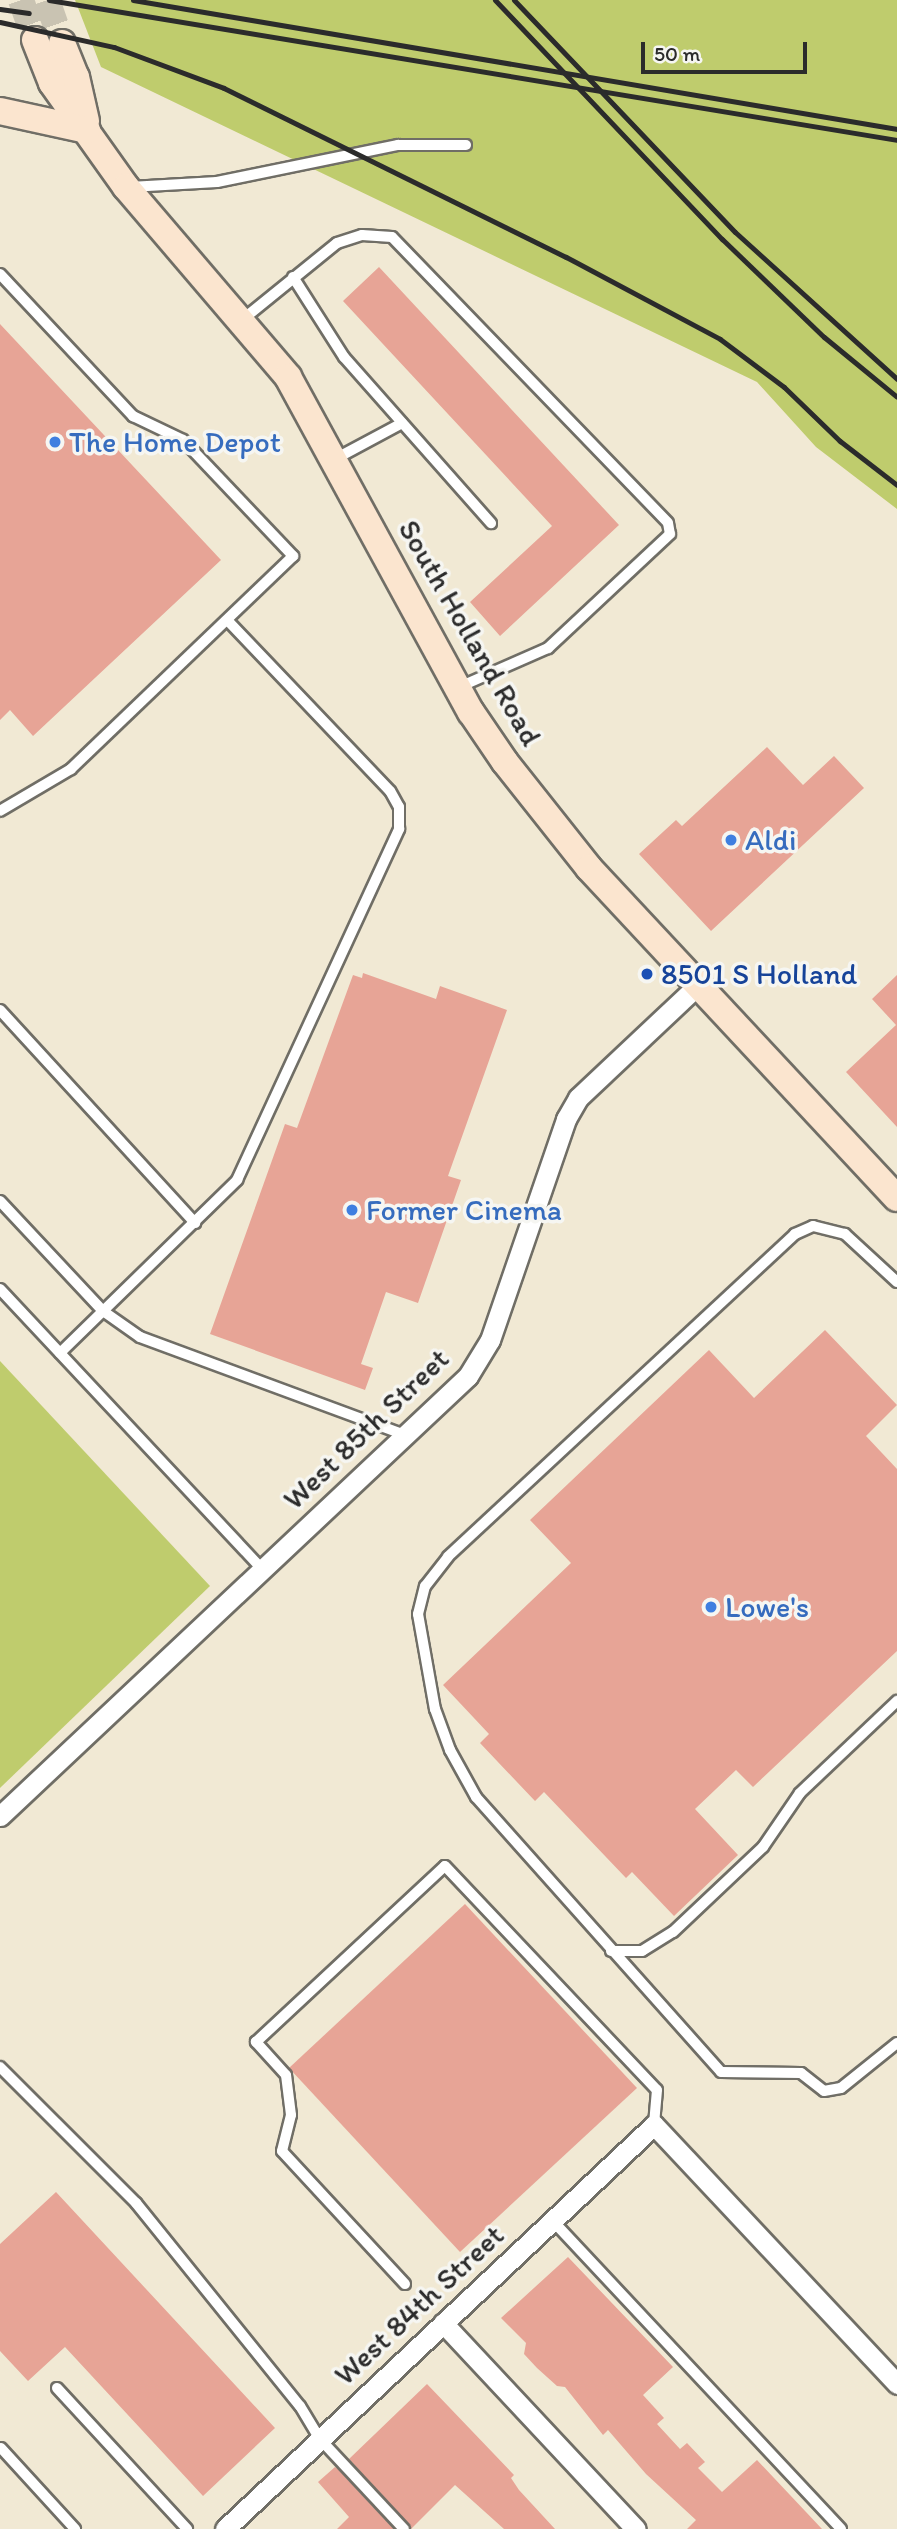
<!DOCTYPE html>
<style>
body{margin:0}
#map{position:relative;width:897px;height:2529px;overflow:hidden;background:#f1e9d4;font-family:Itim,sans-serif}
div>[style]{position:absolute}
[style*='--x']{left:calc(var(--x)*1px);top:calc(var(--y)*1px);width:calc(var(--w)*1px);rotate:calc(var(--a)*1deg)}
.green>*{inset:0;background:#bfcc6d}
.building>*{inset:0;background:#e7a496}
.secondary-tunnel>*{height:26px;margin-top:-13px;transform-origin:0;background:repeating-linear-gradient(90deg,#c9c3b2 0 26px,transparent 0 39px)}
.roads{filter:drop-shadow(2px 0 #706e66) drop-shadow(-2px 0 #706e66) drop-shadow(0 2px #706e66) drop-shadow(0 -2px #706e66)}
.lane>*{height:10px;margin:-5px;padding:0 5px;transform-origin:5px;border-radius:5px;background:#fff}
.street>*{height:19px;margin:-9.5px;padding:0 9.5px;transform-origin:9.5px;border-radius:9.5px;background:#fff}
.secondary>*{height:26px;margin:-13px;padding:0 13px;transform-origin:13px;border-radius:13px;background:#fbe5cf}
.rail>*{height:5px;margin:-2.5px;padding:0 2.5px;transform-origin:2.5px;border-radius:2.5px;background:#2b2b2b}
.dots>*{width:19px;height:19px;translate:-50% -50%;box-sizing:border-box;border:4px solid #f6f6f2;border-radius:50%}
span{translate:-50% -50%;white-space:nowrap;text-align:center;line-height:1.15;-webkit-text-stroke:7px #f6f6f2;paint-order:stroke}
.shop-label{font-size:30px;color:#366cbe}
.left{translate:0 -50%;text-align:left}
.street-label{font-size:30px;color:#2b2b2b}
.transit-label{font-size:30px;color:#164399}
.scale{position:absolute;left:641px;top:42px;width:166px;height:32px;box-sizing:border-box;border:4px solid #2b2b2b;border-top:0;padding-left:9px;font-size:21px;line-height:24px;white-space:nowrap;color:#2b2b2b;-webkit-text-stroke:5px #f6f6f2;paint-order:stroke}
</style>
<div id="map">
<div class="green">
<div style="clip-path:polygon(75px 0,897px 0,897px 509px,816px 447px,757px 382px,101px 67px)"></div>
<div style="clip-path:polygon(0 1361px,210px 1586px,0 1788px)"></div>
</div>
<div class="building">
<div style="clip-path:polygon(379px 267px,619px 525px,500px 636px,470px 602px,552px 526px,343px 301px)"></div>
<div style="clip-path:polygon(0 324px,221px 560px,33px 736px,10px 710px,0 720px)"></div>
<div style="clip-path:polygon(767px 747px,803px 785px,834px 756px,864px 788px,711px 931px,639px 854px,676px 820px,682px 826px)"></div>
<div style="clip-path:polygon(363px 973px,436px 999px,440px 986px,507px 1010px,448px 1176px,461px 1180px,418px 1303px,386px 1292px,361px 1364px,373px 1368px,365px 1390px,210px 1334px,285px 1124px,297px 1128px,353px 975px,362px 978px)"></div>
<div style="clip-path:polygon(897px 975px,897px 1127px,846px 1072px,896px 1025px,872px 999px)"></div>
<div style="clip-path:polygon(825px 1330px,897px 1405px,866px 1436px,897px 1469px,897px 1651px,753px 1787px,736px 1770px,695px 1809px,738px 1855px,674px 1916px,632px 1872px,626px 1878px,544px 1792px,535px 1801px,480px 1743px,489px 1734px,443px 1685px,571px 1563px,530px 1520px,709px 1350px,754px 1398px)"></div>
<div style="clip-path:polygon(465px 1904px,637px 2088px,460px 2252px,289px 2068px)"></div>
<div style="clip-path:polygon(56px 2192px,275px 2428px,203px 2496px,65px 2347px,28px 2381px,0 2351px,0 2244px)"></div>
<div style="clip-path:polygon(568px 2257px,673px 2367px,643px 2395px,664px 2418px,657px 2424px,680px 2449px,687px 2443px,705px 2462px,698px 2468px,722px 2492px,757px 2460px,822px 2529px,687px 2529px,696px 2520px,646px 2474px,608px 2430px,603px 2435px,565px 2387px,557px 2386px,537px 2368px,524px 2354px,526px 2343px,501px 2318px)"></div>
<div style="clip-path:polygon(427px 2384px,514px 2475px,511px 2478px,519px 2490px,555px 2529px,504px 2529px,455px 2485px,411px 2529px,349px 2459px)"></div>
<div style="clip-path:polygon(335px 2467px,338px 2469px,394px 2529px,337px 2529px,349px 2517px,318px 2482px)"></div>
</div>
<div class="secondary-tunnel">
<div style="--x:21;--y:0;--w:42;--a:70.7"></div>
<div style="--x:47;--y:0;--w:46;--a:70.8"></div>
</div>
<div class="roads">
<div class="lane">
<div style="--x:130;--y:187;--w:87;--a:-3.3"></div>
<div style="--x:217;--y:182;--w:185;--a:-11.6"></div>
<div style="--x:398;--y:145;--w:68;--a:0"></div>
<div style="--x:0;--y:274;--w:195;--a:46.9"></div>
<div style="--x:133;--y:416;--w:55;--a:25.6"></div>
<div style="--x:183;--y:440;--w:160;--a:46.5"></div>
<div style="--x:293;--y:556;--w:308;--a:136.2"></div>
<div style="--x:71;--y:769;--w:82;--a:149.4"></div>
<div style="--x:293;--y:277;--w:95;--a:57.5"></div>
<div style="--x:344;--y:357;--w:222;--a:48.5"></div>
<div style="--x:242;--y:320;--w:122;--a:-39"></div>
<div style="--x:337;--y:243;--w:26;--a:-18"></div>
<div style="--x:362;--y:235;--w:30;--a:4"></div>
<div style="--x:392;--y:237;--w:397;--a:46"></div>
<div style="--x:668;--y:523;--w:11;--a:80"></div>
<div style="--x:670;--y:534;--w:167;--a:136.9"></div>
<div style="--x:548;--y:648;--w:97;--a:156.3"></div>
<div style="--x:335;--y:459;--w:76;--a:-28.2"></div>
<div style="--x:0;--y:1010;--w:289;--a:47.5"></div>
<div style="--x:0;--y:1201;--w:151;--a:46.9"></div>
<div style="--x:103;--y:1311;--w:45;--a:35.1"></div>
<div style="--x:140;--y:1337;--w:283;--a:20.3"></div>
<div style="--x:897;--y:1282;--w:71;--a:-137.3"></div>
<div style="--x:845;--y:1234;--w:33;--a:-166"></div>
<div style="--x:813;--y:1226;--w:20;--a:156"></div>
<div style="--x:795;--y:1234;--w:474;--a:137.1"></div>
<div style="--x:448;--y:1557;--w:37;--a:128"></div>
<div style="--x:425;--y:1586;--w:29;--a:104"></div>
<div style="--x:418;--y:1614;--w:97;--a:79.9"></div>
<div style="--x:435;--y:1709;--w:44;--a:69.9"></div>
<div style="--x:450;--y:1750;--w:54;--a:61"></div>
<div style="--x:476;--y:1797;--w:368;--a:48.3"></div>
<div style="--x:721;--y:2072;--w:80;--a:0.7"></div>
<div style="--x:801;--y:2073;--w:29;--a:38"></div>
<div style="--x:824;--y:2091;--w:17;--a:-10"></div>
<div style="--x:841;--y:2088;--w:72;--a:-38.8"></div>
<div style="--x:0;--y:1289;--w:383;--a:46.9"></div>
<div style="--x:60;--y:1353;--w:248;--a:-44.3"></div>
<div style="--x:237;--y:1180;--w:387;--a:-65.2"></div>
<div style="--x:399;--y:829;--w:22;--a:-90"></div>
<div style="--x:399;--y:807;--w:18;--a:-119"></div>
<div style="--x:390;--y:791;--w:236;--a:-133.6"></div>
<div style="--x:611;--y:1951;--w:31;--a:0"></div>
<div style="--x:642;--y:1951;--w:36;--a:-32"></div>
<div style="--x:673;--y:1932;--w:124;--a:-43.4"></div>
<div style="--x:763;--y:1847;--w:65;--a:-55.6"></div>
<div style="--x:800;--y:1793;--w:134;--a:-43.5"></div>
<div style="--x:0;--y:2067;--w:192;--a:45"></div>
<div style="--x:136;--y:2203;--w:261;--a:51.1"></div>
<div style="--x:300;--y:2406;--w:39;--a:59"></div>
<div style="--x:320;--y:2439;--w:123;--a:47"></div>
<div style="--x:552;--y:2220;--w:423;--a:46.9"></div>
<div style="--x:405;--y:2284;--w:181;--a:-132.8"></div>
<div style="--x:282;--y:2151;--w:37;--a:-76"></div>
<div style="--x:291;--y:2115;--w:40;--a:-97.1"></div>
<div style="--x:286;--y:2075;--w:45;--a:-132.3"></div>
<div style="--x:256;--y:2042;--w:258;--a:-43"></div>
<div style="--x:445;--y:1866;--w:308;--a:46.6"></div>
<div style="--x:657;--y:2090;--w:35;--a:95"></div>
<div style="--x:57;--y:2388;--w:192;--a:47.3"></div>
<div style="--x:1;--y:2448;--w:110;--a:47.6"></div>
</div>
<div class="street">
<div style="--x:0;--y:1816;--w:642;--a:-43.23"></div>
<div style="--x:468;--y:1376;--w:42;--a:-58.6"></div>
<div style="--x:490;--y:1340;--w:234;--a:-71"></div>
<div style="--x:566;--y:1119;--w:24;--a:-60"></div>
<div style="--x:578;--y:1098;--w:165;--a:-43.3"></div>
<div style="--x:443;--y:2323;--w:282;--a:46.9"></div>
<div style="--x:225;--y:2529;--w:589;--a:-43.28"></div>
<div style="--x:654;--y:2125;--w:355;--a:46.8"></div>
</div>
<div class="secondary">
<div style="--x:35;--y:40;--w:46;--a:68.4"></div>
<div style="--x:52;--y:83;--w:128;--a:54.6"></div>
<div style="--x:126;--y:187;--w:250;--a:49.5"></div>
<div style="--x:288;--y:377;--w:382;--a:61.4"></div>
<div style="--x:471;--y:712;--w:60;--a:55.8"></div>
<div style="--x:505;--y:762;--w:135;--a:51.6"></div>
<div style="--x:589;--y:868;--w:451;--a:47"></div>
<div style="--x:62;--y:43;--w:37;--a:68"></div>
<div style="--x:76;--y:77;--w:45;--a:77.2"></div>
<div style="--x:0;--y:111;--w:89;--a:12.3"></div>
</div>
</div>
<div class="rail">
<div style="--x:49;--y:0;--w:859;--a:9.37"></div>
<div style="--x:133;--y:0;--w:775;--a:9.58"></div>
<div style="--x:495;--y:0;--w:330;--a:46.5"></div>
<div style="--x:722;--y:239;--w:141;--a:43.9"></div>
<div style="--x:824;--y:337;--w:94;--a:39.4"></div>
<div style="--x:514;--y:0;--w:320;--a:46.4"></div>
<div style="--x:735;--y:232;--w:219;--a:42.2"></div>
<div style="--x:0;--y:9;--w:29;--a:8"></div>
<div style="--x:0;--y:22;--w:117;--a:12.4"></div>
<div style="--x:114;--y:47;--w:117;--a:20.4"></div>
<div style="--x:224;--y:88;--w:381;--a:26.3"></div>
<div style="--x:566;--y:257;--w:174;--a:28"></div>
<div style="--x:720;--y:339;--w:80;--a:36.9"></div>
<div style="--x:784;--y:387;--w:78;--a:44"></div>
<div style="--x:840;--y:441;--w:72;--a:37.7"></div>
</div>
<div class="dots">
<div style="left:55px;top:442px;background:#3f7fe0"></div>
<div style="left:731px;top:840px;background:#3f7fe0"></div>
<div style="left:647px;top:974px;background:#1a4fb4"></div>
<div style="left:352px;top:1210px;background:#3f7fe0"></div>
<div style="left:711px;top:1607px;background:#3f7fe0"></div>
</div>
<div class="shop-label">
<span class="left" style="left:69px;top:442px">The Home Depot</span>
<span class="left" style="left:745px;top:840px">Aldi</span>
<span class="left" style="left:366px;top:1210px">Former Cinema</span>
<span class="left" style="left:725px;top:1607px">Lowe's</span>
</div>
<div class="street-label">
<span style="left:470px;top:633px;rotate:60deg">South Holland Road</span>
<span style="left:366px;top:1429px;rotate:-44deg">West 85th Street</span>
<span style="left:419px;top:2305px;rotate:-43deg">West 84th Street</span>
</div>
<div class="transit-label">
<span class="left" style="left:661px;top:974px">8501 S Holland</span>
</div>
<div class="scale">50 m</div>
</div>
